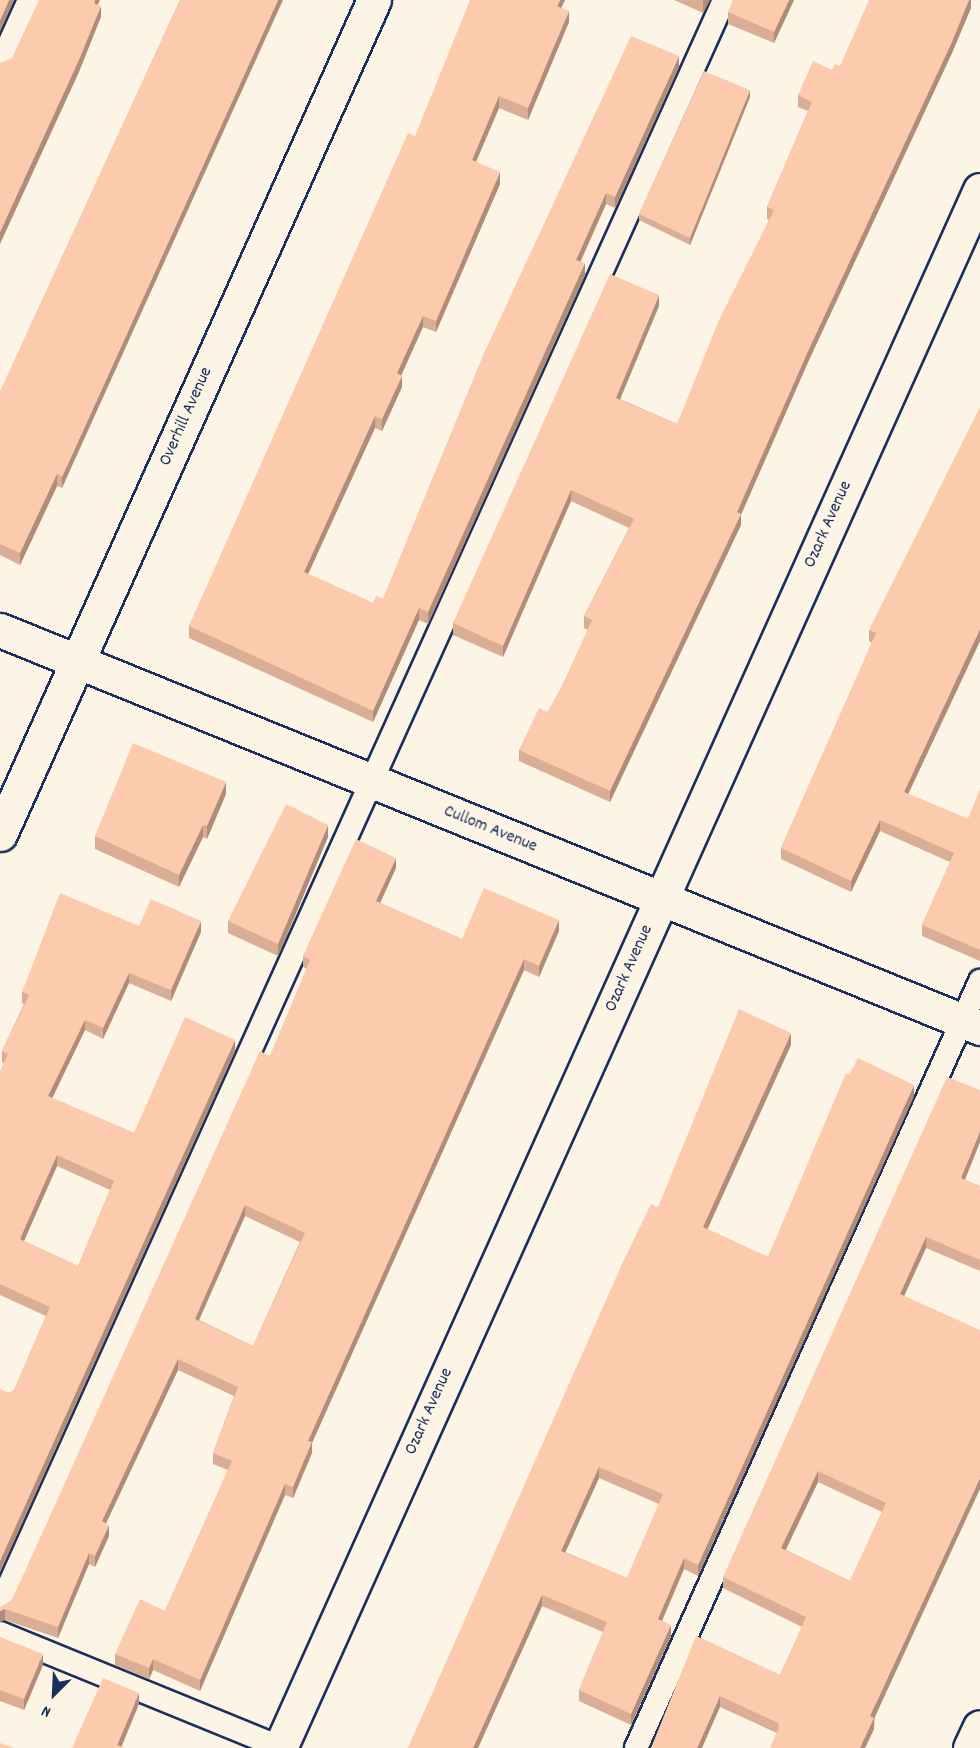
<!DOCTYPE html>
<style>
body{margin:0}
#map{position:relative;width:980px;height:1748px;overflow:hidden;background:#fcf5e5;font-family:Dekko,sans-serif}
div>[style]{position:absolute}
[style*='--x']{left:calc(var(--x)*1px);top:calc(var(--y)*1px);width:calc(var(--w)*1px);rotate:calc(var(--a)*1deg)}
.roads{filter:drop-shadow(2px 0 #1b2f5e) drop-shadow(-2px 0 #1b2f5e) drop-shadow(0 2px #1b2f5e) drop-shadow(0 -2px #1b2f5e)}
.lane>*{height:22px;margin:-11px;padding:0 11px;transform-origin:11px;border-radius:11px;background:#fcf5e5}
.street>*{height:33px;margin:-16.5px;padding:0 16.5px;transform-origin:16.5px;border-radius:16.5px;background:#fcf5e5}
.wall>*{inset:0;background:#d9ae94}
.shaded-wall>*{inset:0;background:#b08d78}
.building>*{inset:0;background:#fccaac}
span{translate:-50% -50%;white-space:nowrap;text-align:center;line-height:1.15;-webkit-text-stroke:4.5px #fcf5e5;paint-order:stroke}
.street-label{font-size:18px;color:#1b2f5e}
.north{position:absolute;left:24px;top:1664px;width:60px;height:60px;-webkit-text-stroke:4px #fcf5e5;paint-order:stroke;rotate:204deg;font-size:16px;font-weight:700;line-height:24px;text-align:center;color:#1b2f5e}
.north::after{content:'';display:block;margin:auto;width:21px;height:27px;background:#1b2f5e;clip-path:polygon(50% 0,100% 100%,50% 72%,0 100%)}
</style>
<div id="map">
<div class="roads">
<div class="lane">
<div style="--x:0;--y:64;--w:70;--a:-65.6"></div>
<div style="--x:0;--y:1605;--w:1761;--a:-65.72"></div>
<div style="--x:0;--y:1633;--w:305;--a:22.2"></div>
<div style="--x:636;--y:1748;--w:841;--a:-65.84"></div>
</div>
<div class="street">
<div style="--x:0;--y:630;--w:1058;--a:22.1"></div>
<div style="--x:0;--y:834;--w:914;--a:-65.85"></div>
<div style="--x:280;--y:1748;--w:1708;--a:-65.81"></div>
<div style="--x:970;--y:1748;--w:23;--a:-65"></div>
</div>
</div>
<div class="wall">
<div style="clip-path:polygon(180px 0,62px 488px,57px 486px,20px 565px,0 555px,0 392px)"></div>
<div style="clip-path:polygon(565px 0,561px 8px,569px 22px,528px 120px,499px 108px,476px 162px,500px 184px,436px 332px,423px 327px,401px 375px,402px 387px,382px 431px,375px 428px,308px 574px,373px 603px,383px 599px,486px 349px,679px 67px,615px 208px,606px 204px,581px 261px,585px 275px,428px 624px,419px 620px,373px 722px,189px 638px,189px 626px,415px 136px)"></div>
<div style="clip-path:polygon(674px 0,710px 0,703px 13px)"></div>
<div style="clip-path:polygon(794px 0,774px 43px,728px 24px,728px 12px)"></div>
<div style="clip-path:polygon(971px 0,971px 8px,952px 53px,809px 360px,741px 514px,741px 525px,610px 802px,519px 761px,519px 750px,548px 712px,562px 686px,588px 630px,584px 628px,584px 616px,629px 528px,571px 501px,503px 657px,453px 635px,453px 623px,659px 306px,620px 399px,677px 424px,769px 220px,767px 219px,767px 207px,808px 111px,798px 107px,798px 95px,832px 70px)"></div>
<div style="clip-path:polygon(750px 97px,690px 245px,639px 220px,639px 214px)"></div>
<div style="clip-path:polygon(869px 630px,980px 641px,908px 794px,968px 819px,980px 790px,980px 961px,922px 936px,922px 925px,950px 862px,880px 831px,851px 892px,781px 859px,781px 848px,872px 643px,869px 641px)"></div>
<div style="clip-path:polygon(226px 794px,207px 839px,203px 837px,179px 887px,95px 849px,95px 836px)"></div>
<div style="clip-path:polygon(328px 837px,278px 956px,228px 933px,228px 921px)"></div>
<div style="clip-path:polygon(evenodd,396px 868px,380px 903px,462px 939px,559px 931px,539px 977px,524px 970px,312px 1443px,312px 1453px,293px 1498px,285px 1495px,200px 1691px,153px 1670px,149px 1679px,115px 1665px,115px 1654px,165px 1611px,228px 1470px,213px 1464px,213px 1453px,234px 1396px,178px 1370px,106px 1523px,109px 1536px,95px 1567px,89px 1564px,58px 1638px,5px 1620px,1px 1607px,12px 1600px,270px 1056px,307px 969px,303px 967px,303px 956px,396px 868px,245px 1216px,300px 1242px,253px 1346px,199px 1320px,245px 1216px)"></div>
<div style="clip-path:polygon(evenodd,139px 926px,201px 932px,171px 1001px,129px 983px,103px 1039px,85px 1030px,52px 1098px,134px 1133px,235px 1051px,0 1572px,9px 1393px,14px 1390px,46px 1316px,0 1295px,0 1072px,4px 1063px,2px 1062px,2px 1051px,24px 1004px,22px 1003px,22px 992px,139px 926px,57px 1166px,110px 1190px,78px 1266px,24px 1241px,57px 1166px)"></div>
<div style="clip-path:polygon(evenodd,791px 1045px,707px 1229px,768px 1257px,849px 1075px,914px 1096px,698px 1576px,684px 1569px,662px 1621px,671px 1636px,631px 1725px,579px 1701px,579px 1690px,603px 1632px,542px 1606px,478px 1748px,408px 1748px,658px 1207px,791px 1045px,599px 1478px,659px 1504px,627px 1578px,565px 1552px,599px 1478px)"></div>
<div style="clip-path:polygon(evenodd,980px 1142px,965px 1180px,980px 1186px,980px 1271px,926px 1248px,904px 1296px,874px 1729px,865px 1748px,770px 1748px,777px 1733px,720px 1707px,696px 1636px,780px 1675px,802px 1627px,723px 1588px,723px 1577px,980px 1142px,818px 1482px,882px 1512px,850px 1581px,786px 1550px,818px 1482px)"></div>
<div style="clip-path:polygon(0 1637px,43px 1665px,24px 1710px,0 1701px)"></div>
</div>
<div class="shaded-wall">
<div style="clip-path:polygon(9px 0,14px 0,0 31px,0 20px)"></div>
<div style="clip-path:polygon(95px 0,100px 0,94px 14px,94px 3px)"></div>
<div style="clip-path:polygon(278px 0,283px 0,62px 488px,62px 477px)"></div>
<div style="clip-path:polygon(560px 0,565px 0,557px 17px,557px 6px)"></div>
<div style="clip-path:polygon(704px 0,710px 0,703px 13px,703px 1px)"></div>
<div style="clip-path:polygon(789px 0,794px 0,774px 43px,774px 32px)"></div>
<div style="clip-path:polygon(969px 0,971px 0,971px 8px,952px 53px,809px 360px,741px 515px,741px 514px,741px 525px,610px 802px,610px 791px,737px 512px,809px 349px)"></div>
<div style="clip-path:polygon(101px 6px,101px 17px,79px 72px,0 244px,0 232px)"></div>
<div style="clip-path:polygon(569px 11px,569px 22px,528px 120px,528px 108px)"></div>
<div style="clip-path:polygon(679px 56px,679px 67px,615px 208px,615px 197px)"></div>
<div style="clip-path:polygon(750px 90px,750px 97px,690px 245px,690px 238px)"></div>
<div style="clip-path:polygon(499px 96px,499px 108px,472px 171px,472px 160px)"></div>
<div style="clip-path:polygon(500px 172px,500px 184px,436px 332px,436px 321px)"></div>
<div style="clip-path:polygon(606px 193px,606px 204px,576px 271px,576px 260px)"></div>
<div style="clip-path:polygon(585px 263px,585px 275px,428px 624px,428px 612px)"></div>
<div style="clip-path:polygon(659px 295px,659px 306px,616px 409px,616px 398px)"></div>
<div style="clip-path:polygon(423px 316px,423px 327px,397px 385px,397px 373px)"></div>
<div style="clip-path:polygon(402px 376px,402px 387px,382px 431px,382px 419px)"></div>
<div style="clip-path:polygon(375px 416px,375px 428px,304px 583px,304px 572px)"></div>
<div style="clip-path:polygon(57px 474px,57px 486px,20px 565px,20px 553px)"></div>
<div style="clip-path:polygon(571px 490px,571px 501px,503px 657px,503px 646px)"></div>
<div style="clip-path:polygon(419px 608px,419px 620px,373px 722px,373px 711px)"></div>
<div style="clip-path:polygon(980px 629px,980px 641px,904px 803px,904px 792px)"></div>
<div style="clip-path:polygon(226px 782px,226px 794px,207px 839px,207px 826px)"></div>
<div style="clip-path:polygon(880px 820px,880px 831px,851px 892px,851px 881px)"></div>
<div style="clip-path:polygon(203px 825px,203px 837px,179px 887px,179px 875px)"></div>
<div style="clip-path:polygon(328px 825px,328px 837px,278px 956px,278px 944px)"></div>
<div style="clip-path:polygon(396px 858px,396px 868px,376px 912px,376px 901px)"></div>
<div style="clip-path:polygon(559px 920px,559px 931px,539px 977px,539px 966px)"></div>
<div style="clip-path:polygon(201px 921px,201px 932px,171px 1001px,171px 990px)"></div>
<div style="clip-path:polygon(524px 959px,524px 970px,312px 1443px,312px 1453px,293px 1498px,293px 1487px,308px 1441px)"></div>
<div style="clip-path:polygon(129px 973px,129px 983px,103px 1039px,103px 1028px)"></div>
<div style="clip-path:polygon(85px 1020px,85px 1030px,48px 1107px,48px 1096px)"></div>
<div style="clip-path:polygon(791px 1033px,791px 1045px,703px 1239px,703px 1227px)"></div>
<div style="clip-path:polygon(235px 1040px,235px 1051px,0 1572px,0 1561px)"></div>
<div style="clip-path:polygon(914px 1085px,914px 1096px,698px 1576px,698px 1565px)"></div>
<div style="clip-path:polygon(980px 1131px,980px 1142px,961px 1189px,961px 1178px)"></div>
<div style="clip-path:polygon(57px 1155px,57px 1166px,20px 1250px,20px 1239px)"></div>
<div style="clip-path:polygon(245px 1205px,245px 1216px,195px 1329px,195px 1319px)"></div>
<div style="clip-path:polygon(926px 1237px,926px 1248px,900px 1305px,900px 1294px)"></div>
<div style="clip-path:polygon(178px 1359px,178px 1370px,102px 1532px,102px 1521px)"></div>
<div style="clip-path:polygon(599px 1467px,599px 1478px,561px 1562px,561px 1551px)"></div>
<div style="clip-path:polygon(818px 1471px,818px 1482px,781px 1559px,781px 1548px)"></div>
<div style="clip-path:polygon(980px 1478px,980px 1489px,874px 1719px,874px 1729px,865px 1748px,860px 1748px,870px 1716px)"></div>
<div style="clip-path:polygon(285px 1484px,285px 1495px,200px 1691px,200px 1680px)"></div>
<div style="clip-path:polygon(109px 1525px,109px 1536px,95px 1567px,95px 1556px)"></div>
<div style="clip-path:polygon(89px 1553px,89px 1564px,58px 1638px,58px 1627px)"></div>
<div style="clip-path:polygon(684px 1558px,684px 1569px,658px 1630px,658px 1619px)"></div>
<div style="clip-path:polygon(542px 1595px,542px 1606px,478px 1748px,473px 1748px)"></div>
<div style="clip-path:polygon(5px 1609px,5px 1620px,0 1622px,0 1611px)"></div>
<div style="clip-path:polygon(671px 1625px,671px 1636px,631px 1725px,631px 1714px)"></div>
<div style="clip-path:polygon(43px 1654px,43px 1665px,24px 1710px,24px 1699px)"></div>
<div style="clip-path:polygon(153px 1659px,153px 1670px,149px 1679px,149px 1668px)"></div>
<div style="clip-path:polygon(139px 1693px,139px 1704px,121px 1748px,117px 1745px)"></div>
<div style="clip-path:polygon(720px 1696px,720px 1707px,702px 1748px,697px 1748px)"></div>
</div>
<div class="building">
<div style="clip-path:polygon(0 0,9px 0,0 20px)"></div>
<div style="clip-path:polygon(39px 0,95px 0,94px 3px,101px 6px,79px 60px,0 232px,0 63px,12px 58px)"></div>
<div style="clip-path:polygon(180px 0,278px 0,62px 477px,57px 474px,20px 553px,0 544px,0 392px)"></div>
<div style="clip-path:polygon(470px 0,560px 0,557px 6px,569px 11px,528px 108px,499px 96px,472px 160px,500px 172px,436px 321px,423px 316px,397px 373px,402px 376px,382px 419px,375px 416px,304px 572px,373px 603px,376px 596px,383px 599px,486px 349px,631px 36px,679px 56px,615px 197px,606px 193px,576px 260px,585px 263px,428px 612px,419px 608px,373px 711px,189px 626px,408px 133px,415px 136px)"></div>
<div style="clip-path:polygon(733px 0,789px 0,774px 32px,728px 12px)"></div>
<div style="clip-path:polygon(869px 0,969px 0,952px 42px,809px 349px,737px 512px,741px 514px,610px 791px,519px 750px,539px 708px,548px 712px,562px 686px,592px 620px,584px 616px,634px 519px,571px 490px,503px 646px,453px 623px,610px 274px,659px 295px,616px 398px,677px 424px,719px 320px,774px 210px,767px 207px,812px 102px,798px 95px,813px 61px,832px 70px,835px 64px,840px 66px)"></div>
<div style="clip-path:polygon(704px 71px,750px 90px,690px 238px,639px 214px)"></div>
<div style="clip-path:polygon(980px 407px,980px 629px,904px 792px,968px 819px,980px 790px,980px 950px,922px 925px,954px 853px,880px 820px,851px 881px,781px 848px,876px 633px,869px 630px)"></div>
<div style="clip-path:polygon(133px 743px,226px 782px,207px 826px,203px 825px,179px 875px,95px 836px)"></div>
<div style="clip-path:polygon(286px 804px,328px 825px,278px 944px,228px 921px)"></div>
<div style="clip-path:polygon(evenodd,356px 839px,396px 858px,376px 901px,462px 939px,484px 888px,559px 920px,539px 966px,524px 959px,308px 1441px,312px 1442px,293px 1487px,285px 1484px,200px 1680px,153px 1659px,149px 1668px,115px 1654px,140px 1599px,165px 1611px,232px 1461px,213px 1453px,238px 1387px,178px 1359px,102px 1521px,109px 1525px,95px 1556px,89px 1553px,58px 1627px,5px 1609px,0 1611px,0 1607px,12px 1600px,260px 1051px,270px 1056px,310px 960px,303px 956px,356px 839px,245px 1205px,305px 1233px,253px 1346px,195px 1319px,245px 1205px)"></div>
<div style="clip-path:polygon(evenodd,60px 893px,139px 926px,151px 899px,201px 921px,171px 990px,129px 973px,103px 1028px,85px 1020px,48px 1096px,134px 1133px,185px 1017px,235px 1040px,0 1561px,0 1389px,9px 1393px,14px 1390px,50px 1307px,0 1284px,0 1072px,8px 1054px,2px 1051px,29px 995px,22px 992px,60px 893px,57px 1155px,114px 1181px,78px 1266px,20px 1239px,57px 1155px)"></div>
<div style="clip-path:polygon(evenodd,739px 1009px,791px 1033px,703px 1227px,768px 1257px,846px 1073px,849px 1075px,858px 1058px,914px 1085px,698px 1565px,684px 1558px,658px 1619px,671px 1625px,631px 1714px,579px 1690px,607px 1622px,542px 1595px,473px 1748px,408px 1748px,622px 1264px,651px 1204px,658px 1207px,739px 1009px,599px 1467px,663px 1494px,627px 1578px,561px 1551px,599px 1467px)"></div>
<div style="clip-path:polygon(evenodd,947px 1077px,980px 1090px,980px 1131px,961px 1178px,980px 1186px,980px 1260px,926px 1237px,900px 1294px,980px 1330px,980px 1478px,870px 1716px,874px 1718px,860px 1748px,770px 1748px,779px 1728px,778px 1723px,720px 1696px,697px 1748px,651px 1748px,696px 1636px,780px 1675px,806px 1617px,723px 1577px,947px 1077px,818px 1471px,886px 1503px,850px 1581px,781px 1548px,818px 1471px)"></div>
<div style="clip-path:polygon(0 1637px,43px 1654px,24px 1699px,0 1690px)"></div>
<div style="clip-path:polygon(103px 1678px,139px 1693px,117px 1745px,125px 1748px,72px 1748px)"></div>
<div style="clip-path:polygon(0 1743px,14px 1748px,0 1748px)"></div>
</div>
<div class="street-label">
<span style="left:187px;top:417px;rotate:-66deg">Overhill Avenue</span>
<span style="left:829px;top:525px;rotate:-66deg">Ozark Avenue</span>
<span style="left:490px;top:830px;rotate:22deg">Cullom Avenue</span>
<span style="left:630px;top:969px;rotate:-66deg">Ozark Avenue</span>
<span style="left:430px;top:1412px;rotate:-66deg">Ozark Avenue</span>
</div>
<div class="north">N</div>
</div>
